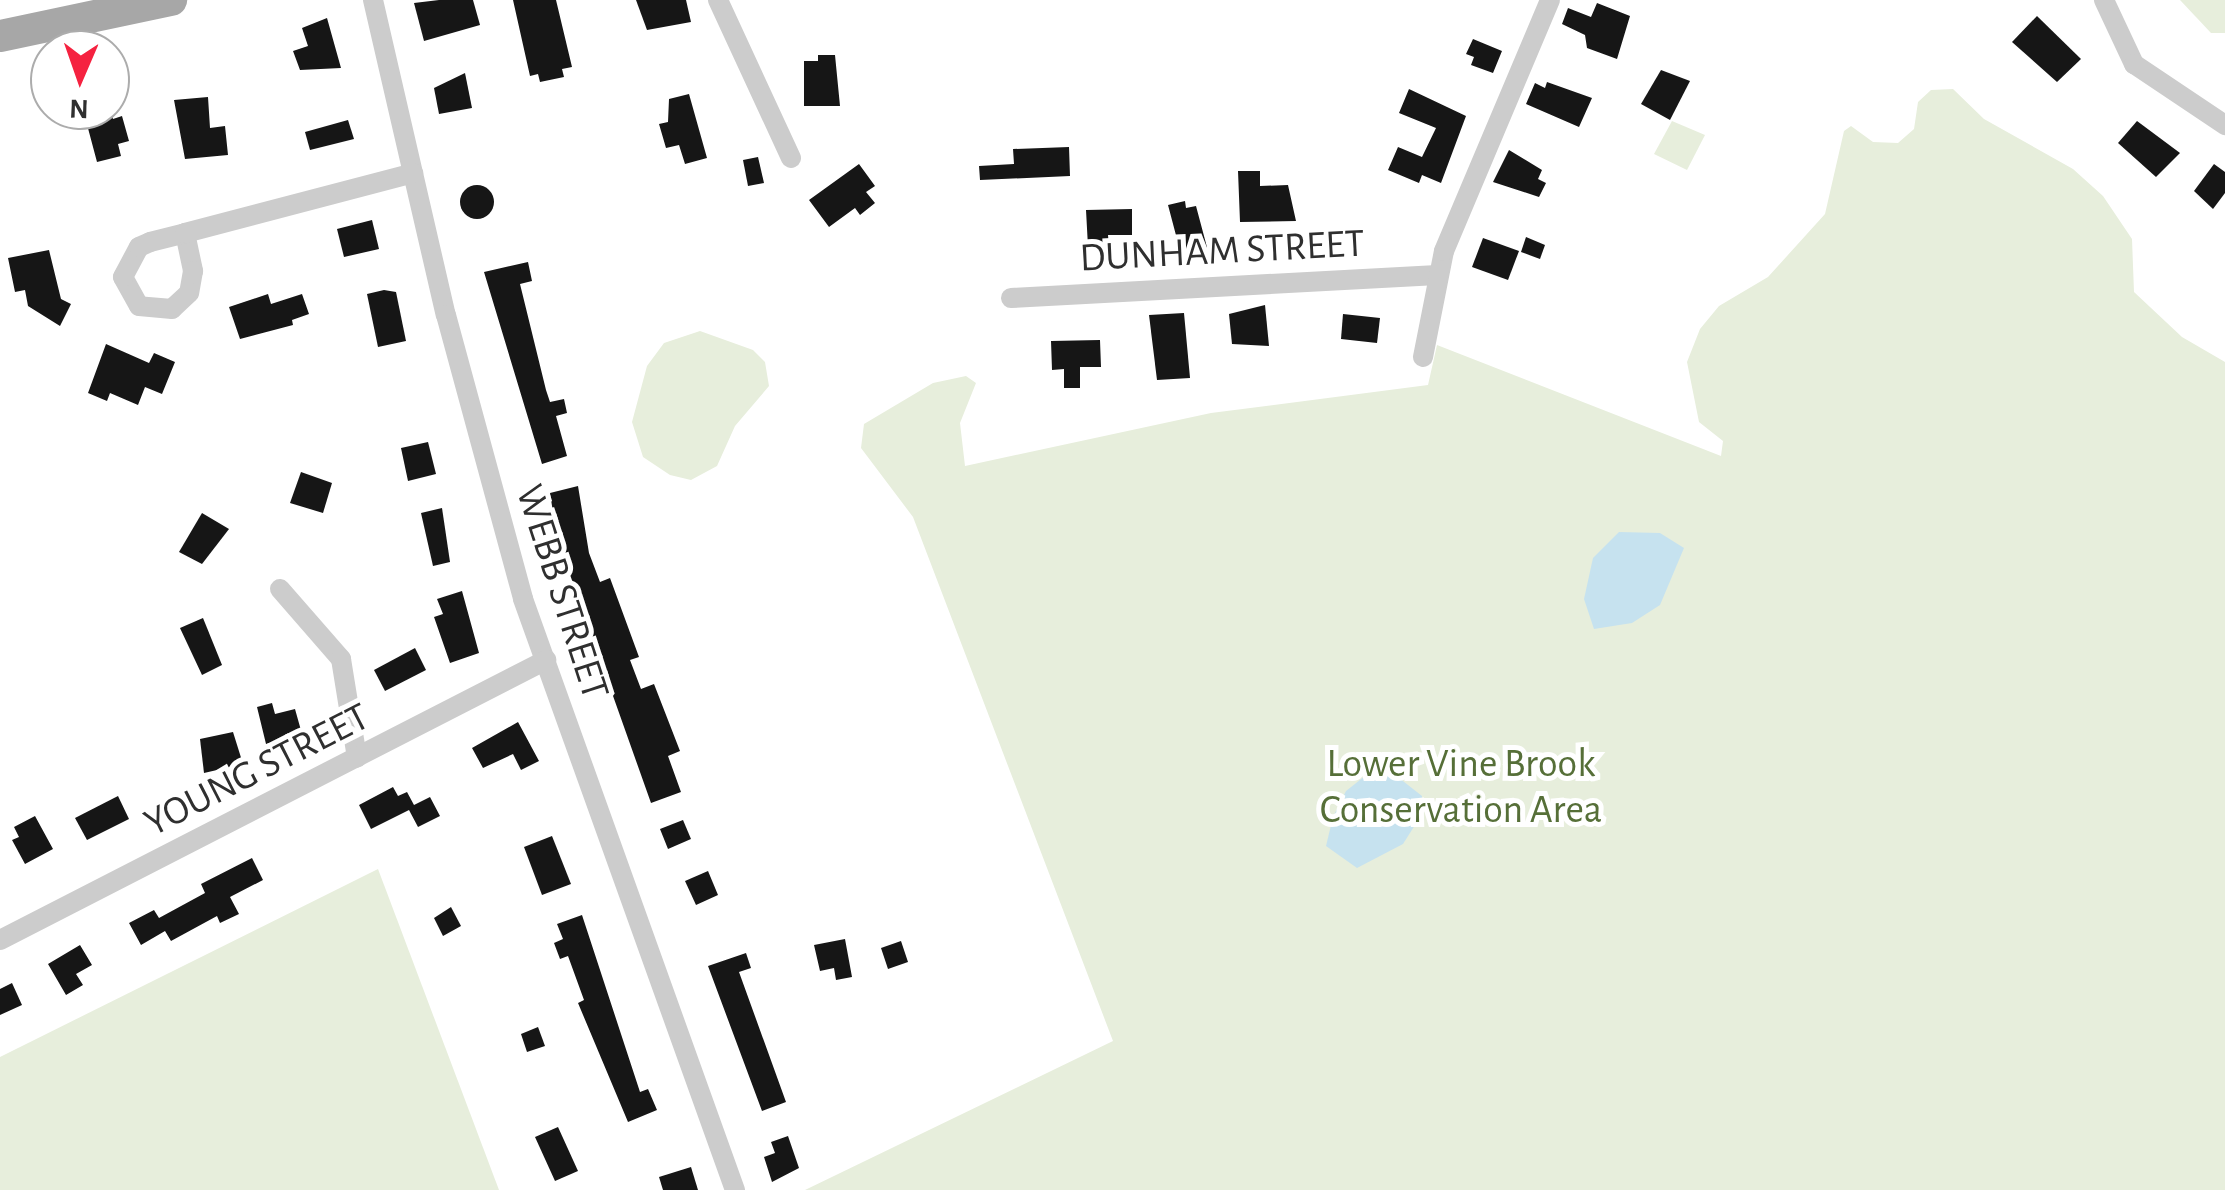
<!DOCTYPE html>
<style>
body{margin:0}
#map{position:relative;width:2225px;height:1190px;overflow:hidden;background:#fff;font-family:"Alegreya Sans",sans-serif}
div>[style]{position:absolute}
[style*='--x']{left:calc(var(--x)*1px);top:calc(var(--y)*1px);width:calc(var(--w)*1px);rotate:calc(var(--a)*1deg)}
.green>*{inset:0;background:#e7eedc}
.water>*{inset:0;background:#c6e2ef}
.building>*{inset:0;background:#161616}
.round{border-radius:50%}
.street>*{height:20px;margin:-10px;padding:0 10px;transform-origin:10px;border-radius:10px;background:#ccc}
.primary>*{height:32px;margin:-16px;padding:0 16px;transform-origin:16px;border-radius:16px;background:#a7a7a7}
span{translate:-50% -50%;white-space:nowrap;text-align:center;line-height:1.15;-webkit-text-stroke:10px #fff;paint-order:stroke}
.street-label{font-size:40px;color:#2f2f2f}
.park-label{font-size:40px;color:#566f38}
.north{position:absolute;left:30px;top:30px;width:100px;height:100px;box-sizing:border-box;background:#fff;border:2px solid #acacac;border-radius:50%;rotate:182deg;font-size:28px;font-weight:700;line-height:40px;text-align:center;color:#2f2f2f}
.north::after{content:'';display:block;margin:auto;width:35px;height:45px;background:#f52240;clip-path:polygon(50% 0,100% 100%,50% 72%,0 100%)}
</style>
<div id="map">
<div class="green">
<div style="clip-path:polygon(2180px 0,2225px 0,2225px 33px,2211px 33px)"></div>
<div style="clip-path:polygon(1953px 89px,1984px 119px,2073px 169px,2103px 196px,2132px 239px,2134px 292px,2182px 337px,2225px 362px,2225px 1190px,805px 1190px,1113px 1041px,913px 517px,861px 448px,864px 424px,933px 383px,966px 376px,976px 383px,960px 423px,965px 466px,1211px 413px,1428px 385px,1437px 345px,1721px 456px,1723px 441px,1699px 422px,1687px 362px,1700px 329px,1719px 306px,1768px 277px,1825px 214px,1844px 131px,1851px 126px,1873px 142px,1898px 143px,1914px 129px,1918px 102px,1931px 90px)"></div>
<div style="clip-path:polygon(1672px 121px,1705px 135px,1687px 170px,1654px 154px)"></div>
<div style="clip-path:polygon(700px 331px,753px 350px,765px 362px,769px 386px,735px 426px,717px 466px,691px 480px,670px 475px,643px 457px,632px 422px,647px 366px,664px 343px)"></div>
<div style="clip-path:polygon(378px 869px,499px 1190px,0 1190px,0 1057px)"></div>
</div>
<div class="water">
<div style="clip-path:polygon(1619px 532px,1660px 533px,1684px 548px,1660px 605px,1632px 623px,1594px 629px,1584px 599px,1593px 558px)"></div>
<div style="clip-path:polygon(1394px 774px,1422px 796px,1422px 814px,1403px 844px,1357px 868px,1326px 846px,1333px 817px,1346px 791px,1365px 776px)"></div>
</div>
<div class="building">
<div style="clip-path:polygon(439px 0,473px 0,480px 25px,424px 41px,414px 3px)"></div>
<div style="clip-path:polygon(513px 0,556px 0,572px 67px,562px 69px,564px 77px,540px 82px,538px 74px,530px 76px)"></div>
<div style="clip-path:polygon(636px 0,686px 0,691px 22px,647px 30px)"></div>
<div style="clip-path:polygon(1597px 3px,1630px 16px,1617px 59px,1587px 48px,1585px 35px,1562px 24px,1568px 8px,1591px 17px)"></div>
<div style="clip-path:polygon(2037px 16px,2081px 59px,2057px 82px,2012px 42px)"></div>
<div style="clip-path:polygon(327px 18px,341px 68px,300px 70px,293px 51px,308px 46px,302px 28px)"></div>
<div style="clip-path:polygon(1473px 39px,1502px 51px,1493px 73px,1471px 65px,1474px 57px,1466px 54px)"></div>
<div style="clip-path:polygon(818px 55px,835px 55px,840px 106px,804px 106px,804px 61px,818px 61px)"></div>
<div style="clip-path:polygon(1661px 70px,1690px 81px,1670px 120px,1641px 104px)"></div>
<div style="clip-path:polygon(465px 73px,472px 108px,439px 114px,434px 88px)"></div>
<div style="clip-path:polygon(1547px 82px,1592px 98px,1579px 127px,1526px 104px,1535px 83px,1545px 88px)"></div>
<div style="clip-path:polygon(1409px 89px,1466px 116px,1441px 183px,1422px 175px,1419px 183px,1388px 170px,1398px 147px,1422px 157px,1436px 128px,1399px 113px)"></div>
<div style="clip-path:polygon(689px 94px,707px 158px,685px 164px,679px 145px,666px 148px,659px 124px,668px 122px,669px 99px)"></div>
<div style="clip-path:polygon(208px 97px,210px 128px,225px 126px,228px 155px,185px 159px,174px 100px)"></div>
<div style="clip-path:polygon(110px 110px,113px 119px,122px 116px,129px 141px,118px 144px,121px 156px,97px 162px,85px 117px)"></div>
<div style="clip-path:polygon(348px 120px,354px 139px,310px 150px,305px 132px)"></div>
<div style="clip-path:polygon(2137px 121px,2180px 153px,2156px 177px,2118px 143px)"></div>
<div style="clip-path:polygon(1069px 147px,1070px 176px,980px 180px,979px 166px,1014px 164px,1013px 149px)"></div>
<div style="clip-path:polygon(1509px 150px,1542px 170px,1538px 179px,1546px 183px,1539px 197px,1493px 182px)"></div>
<div style="clip-path:polygon(758px 157px,764px 183px,748px 186px,743px 160px)"></div>
<div style="clip-path:polygon(859px 164px,875px 186px,866px 192px,875px 203px,860px 215px,855px 208px,829px 227px,809px 200px)"></div>
<div style="clip-path:polygon(2214px 164px,2225px 172px,2225px 193px,2213px 209px,2194px 191px)"></div>
<div style="clip-path:polygon(1238px 171px,1260px 171px,1260px 186px,1288px 185px,1296px 221px,1240px 222px)"></div>
<div class="round" style="left:460px;top:185px;width:34px;height:34px"></div>
<div style="clip-path:polygon(1185px 201px,1186px 208px,1196px 206px,1208px 251px,1182px 258px,1168px 205px)"></div>
<div style="clip-path:polygon(1132px 209px,1132px 235px,1108px 235px,1109px 247px,1088px 247px,1086px 210px)"></div>
<div style="clip-path:polygon(372px 220px,379px 249px,344px 257px,337px 229px)"></div>
<div style="clip-path:polygon(1526px 237px,1545px 245px,1540px 259px,1521px 252px)"></div>
<div style="clip-path:polygon(1483px 238px,1519px 251px,1508px 280px,1472px 267px)"></div>
<div style="clip-path:polygon(49px 250px,61px 299px,71px 304px,60px 326px,28px 306px,25px 290px,15px 292px,8px 258px)"></div>
<div style="clip-path:polygon(528px 262px,532px 281px,520px 284px,546px 390px,550px 402px,564px 399px,567px 413px,556px 416px,567px 456px,542px 464px,484px 272px)"></div>
<div style="clip-path:polygon(384px 290px,396px 292px,406px 341px,378px 347px,367px 294px)"></div>
<div style="clip-path:polygon(268px 294px,271px 304px,302px 294px,309px 314px,292px 320px,293px 325px,240px 339px,229px 307px)"></div>
<div style="clip-path:polygon(1265px 305px,1269px 346px,1232px 344px,1229px 314px)"></div>
<div style="clip-path:polygon(1184px 313px,1190px 378px,1157px 380px,1149px 315px)"></div>
<div style="clip-path:polygon(1343px 314px,1380px 318px,1377px 343px,1341px 339px)"></div>
<div style="clip-path:polygon(1100px 340px,1101px 367px,1080px 367px,1080px 388px,1064px 388px,1064px 369px,1052px 370px,1051px 341px)"></div>
<div style="clip-path:polygon(106px 344px,149px 363px,154px 353px,175px 362px,162px 394px,145px 387px,138px 405px,110px 393px,107px 401px,88px 393px)"></div>
<div style="clip-path:polygon(428px 442px,436px 474px,408px 481px,401px 448px)"></div>
<div style="clip-path:polygon(301px 472px,332px 483px,323px 513px,290px 503px)"></div>
<div style="clip-path:polygon(578px 486px,589px 553px,600px 582px,610px 578px,639px 657px,630px 660px,641px 689px,654px 684px,680px 751px,668px 756px,681px 792px,651px 803px,557px 538px,550px 493px)"></div>
<div style="clip-path:polygon(442px 508px,450px 562px,433px 566px,421px 513px)"></div>
<div style="clip-path:polygon(202px 513px,229px 529px,202px 564px,179px 552px)"></div>
<div style="clip-path:polygon(462px 591px,479px 653px,450px 663px,434px 617px,443px 614px,437px 599px)"></div>
<div style="clip-path:polygon(203px 618px,222px 665px,202px 675px,180px 628px)"></div>
<div style="clip-path:polygon(415px 648px,426px 670px,385px 691px,374px 670px)"></div>
<div style="clip-path:polygon(272px 703px,275px 714px,295px 709px,302px 734px,266px 744px,257px 707px)"></div>
<div style="clip-path:polygon(518px 722px,539px 761px,521px 770px,513px 754px,483px 768px,472px 748px)"></div>
<div style="clip-path:polygon(233px 732px,243px 764px,204px 773px,200px 739px)"></div>
<div style="clip-path:polygon(393px 787px,398px 796px,407px 792px,414px 805px,430px 797px,440px 816px,418px 827px,409px 810px,371px 829px,359px 805px)"></div>
<div style="clip-path:polygon(118px 796px,129px 819px,87px 840px,75px 818px)"></div>
<div style="clip-path:polygon(35px 816px,53px 849px,25px 864px,12px 840px,19px 837px,14px 827px)"></div>
<div style="clip-path:polygon(683px 820px,691px 839px,668px 849px,660px 829px)"></div>
<div style="clip-path:polygon(552px 836px,571px 884px,542px 895px,524px 847px)"></div>
<div style="clip-path:polygon(252px 858px,263px 880px,230px 897px,239px 914px,220px 923px,217px 916px,171px 941px,165px 931px,141px 945px,129px 923px,154px 910px,159px 918px,205px 893px,201px 884px)"></div>
<div style="clip-path:polygon(708px 871px,718px 895px,696px 905px,685px 881px)"></div>
<div style="clip-path:polygon(451px 907px,461px 926px,443px 936px,434px 918px)"></div>
<div style="clip-path:polygon(582px 915px,640px 1092px,648px 1089px,657px 1110px,628px 1122px,578px 1003px,584px 1000px,568px 956px,560px 959px,554px 943px,563px 939px,557px 924px)"></div>
<div style="clip-path:polygon(845px 939px,852px 977px,836px 980px,834px 968px,820px 971px,814px 945px)"></div>
<div style="clip-path:polygon(901px 941px,908px 962px,888px 969px,881px 948px)"></div>
<div style="clip-path:polygon(80px 945px,92px 965px,76px 974px,83px 985px,66px 995px,48px 964px)"></div>
<div style="clip-path:polygon(746px 953px,751px 968px,739px 972px,786px 1102px,762px 1111px,708px 966px)"></div>
<div style="clip-path:polygon(12px 983px,22px 1005px,0 1015px,0 989px)"></div>
<div style="clip-path:polygon(538px 1027px,545px 1046px,527px 1052px,521px 1034px)"></div>
<div style="clip-path:polygon(558px 1127px,578px 1171px,555px 1181px,535px 1137px)"></div>
<div style="clip-path:polygon(788px 1136px,799px 1168px,772px 1182px,764px 1157px,775px 1153px,771px 1142px)"></div>
<div style="clip-path:polygon(691px 1167px,698px 1190px,663px 1190px,659px 1177px)"></div>
</div>
<div class="street">
<div style="--x:373;--y:0;--w:323;--a:77"></div>
<div style="--x:446;--y:315;--w:294;--a:74.8"></div>
<div style="--x:523;--y:599;--w:628;--a:70.27"></div>
<div style="--x:718;--y:0;--w:174;--a:65.2"></div>
<div style="--x:2104;--y:0;--w:71;--a:64.9"></div>
<div style="--x:2134;--y:64;--w:110;--a:33.8"></div>
<div style="--x:185;--y:233;--w:39;--a:78"></div>
<div style="--x:193;--y:271;--w:22;--a:100"></div>
<div style="--x:189;--y:293;--w:23;--a:137"></div>
<div style="--x:172;--y:309;--w:33;--a:-175"></div>
<div style="--x:139;--y:306;--w:33;--a:-119"></div>
<div style="--x:123;--y:277;--w:34;--a:-62"></div>
<div style="--x:139;--y:247;--w:12;--a:-24"></div>
<div style="--x:150;--y:242;--w:36;--a:-14"></div>
<div style="--x:185;--y:233;--w:236;--a:-14.7"></div>
<div style="--x:1011;--y:298;--w:427;--a:-3.1"></div>
<div style="--x:1423;--y:357;--w:108;--a:-78.8"></div>
<div style="--x:1444;--y:251;--w:272;--a:-67.1"></div>
<div style="--x:280;--y:589;--w:93;--a:48.9"></div>
<div style="--x:341;--y:659;--w:100;--a:80.8"></div>
<div style="--x:0;--y:940;--w:614;--a:-27.15"></div>
</div>
<div class="primary">
<div style="--x:0;--y:36;--w:175;--a:-11.9"></div>
</div>
<div class="street-label">
<span style="left:1222px;top:251px;rotate:-3deg">DUNHAM STREET</span>
<span style="left:562px;top:592px;rotate:72deg">WEBB STREET</span>
<span style="left:257px;top:770px;rotate:-27deg">YOUNG STREET</span>
</div>
<div class="park-label">
<span style="left:1461px;top:787px">Lower Vine Brook<br>Conservation Area</span>
</div>
<div class="north">N</div>
</div>
